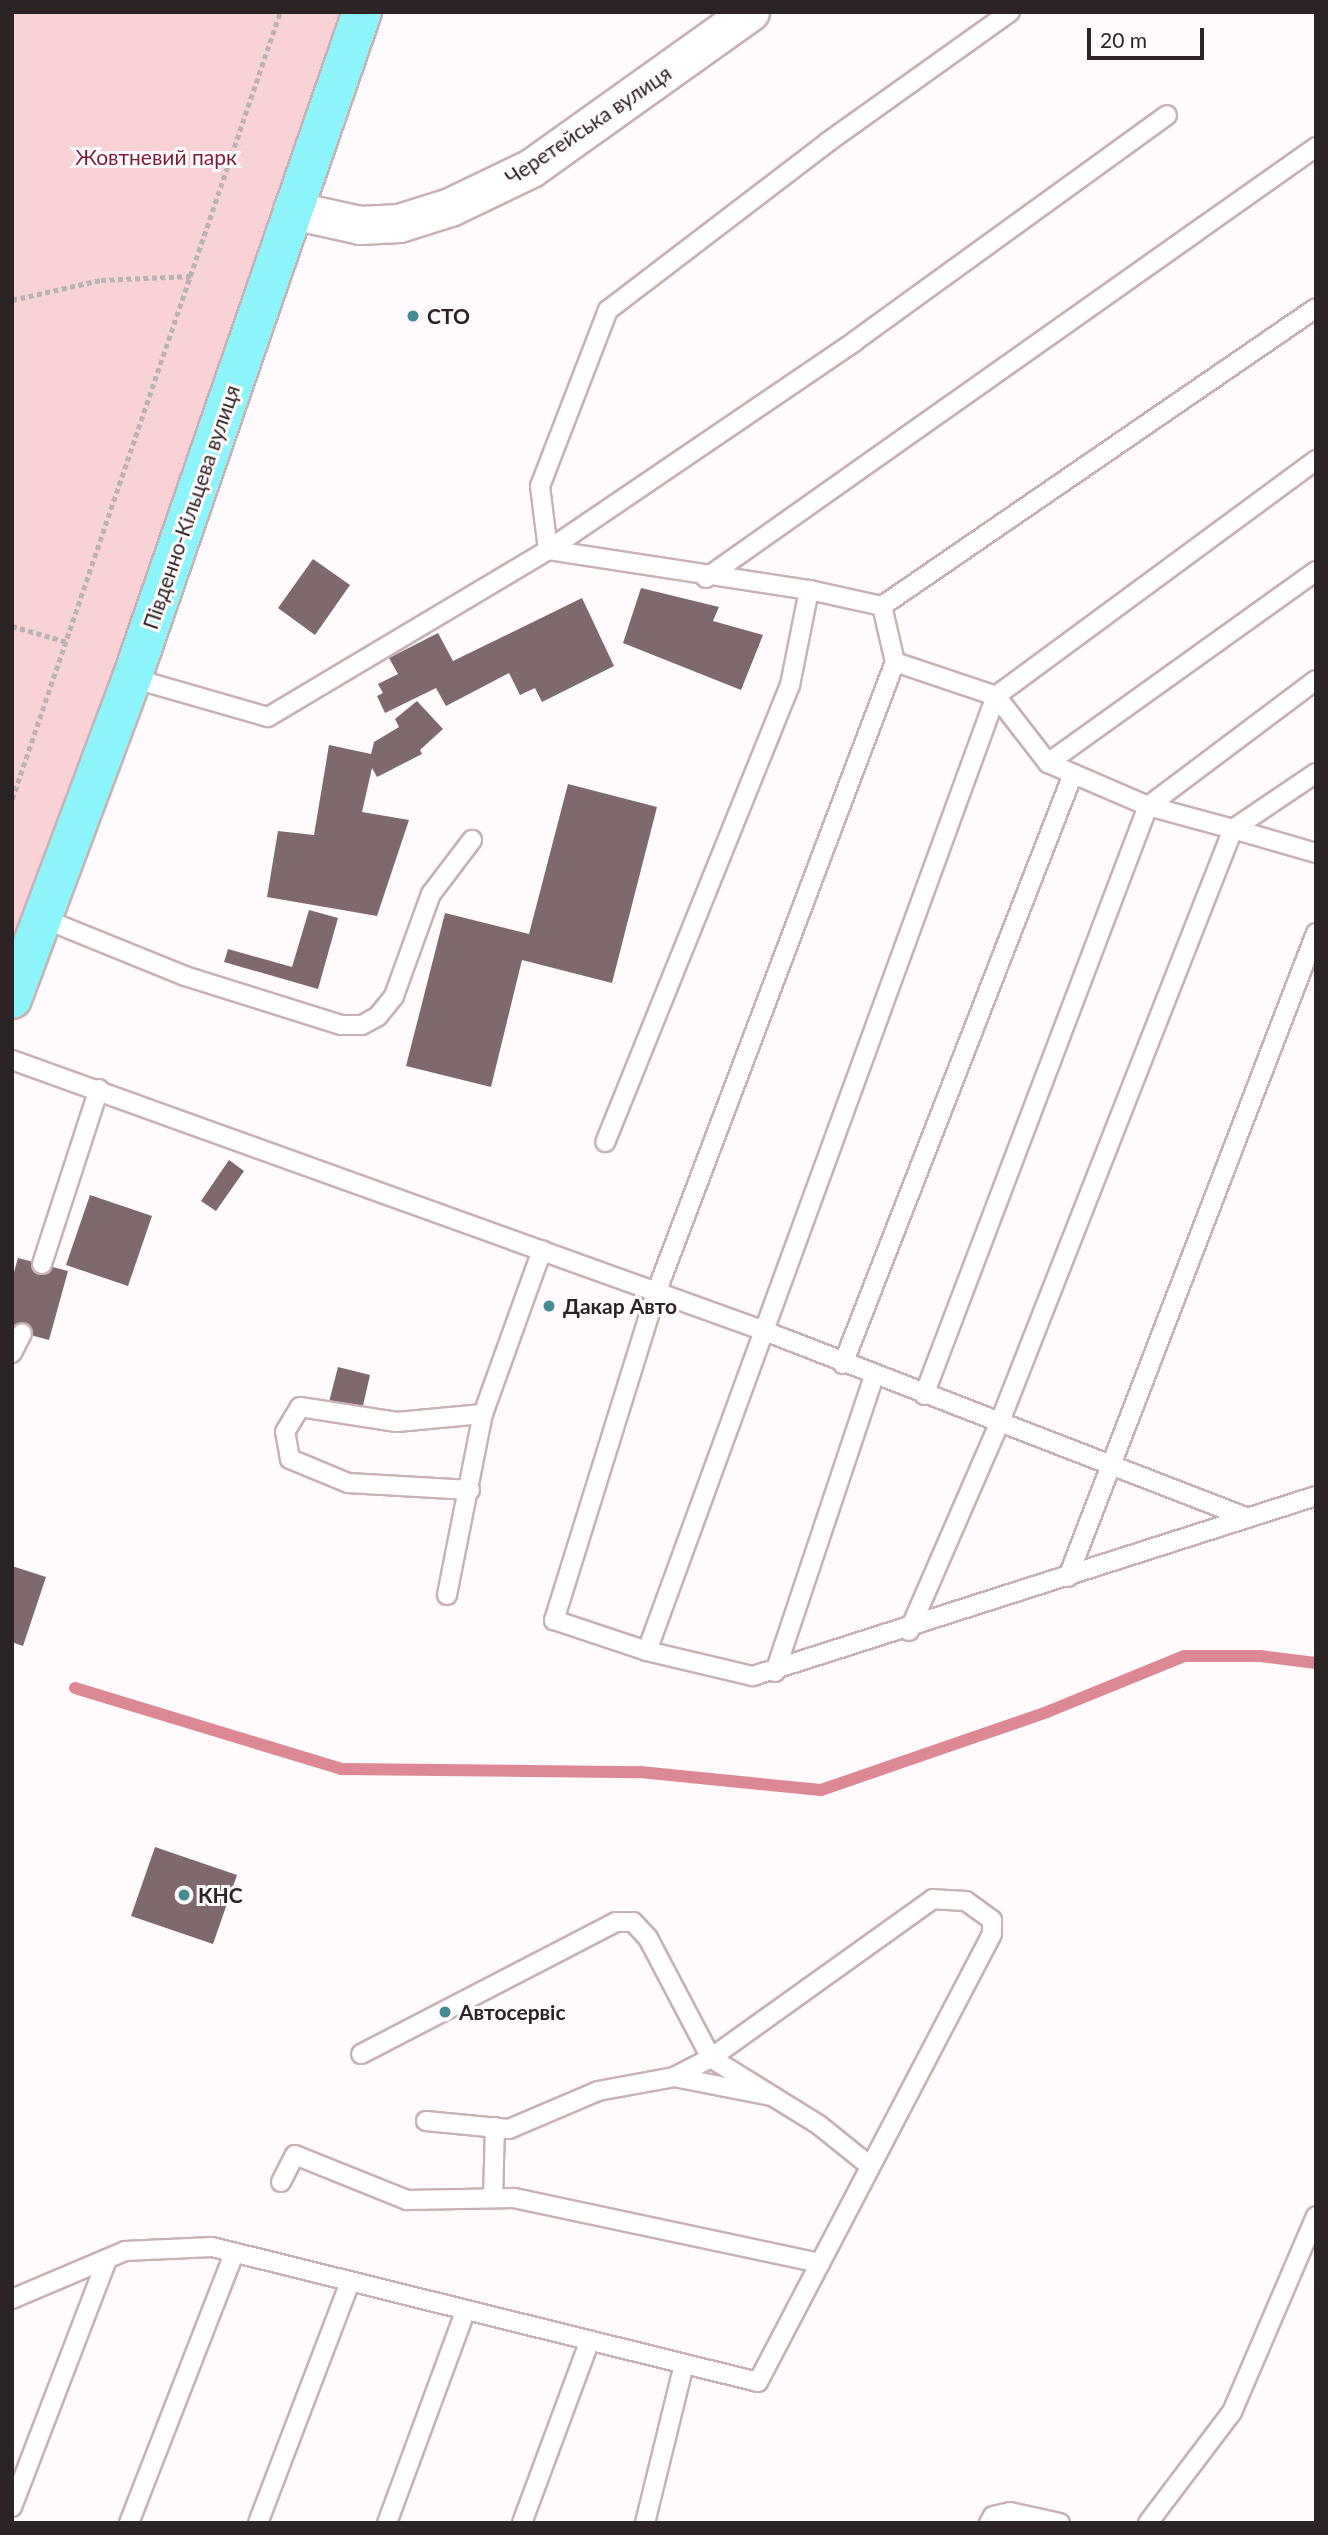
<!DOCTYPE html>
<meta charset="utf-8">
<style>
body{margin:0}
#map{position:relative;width:1328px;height:2535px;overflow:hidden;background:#fffafb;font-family:Lato,sans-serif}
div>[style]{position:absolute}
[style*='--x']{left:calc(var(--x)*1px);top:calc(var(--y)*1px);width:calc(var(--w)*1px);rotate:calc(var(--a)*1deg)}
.green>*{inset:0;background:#f9d2d6}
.stream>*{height:12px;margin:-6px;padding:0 6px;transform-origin:6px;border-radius:6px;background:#dd8995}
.building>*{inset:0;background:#7e696c}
.path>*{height:4.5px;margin-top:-2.25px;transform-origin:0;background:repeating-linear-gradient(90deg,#b9b3b4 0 5px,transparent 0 8.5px)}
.roads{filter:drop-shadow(2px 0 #c8b2b4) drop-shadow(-2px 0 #c8b2b4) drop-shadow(0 2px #c8b2b4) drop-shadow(0 -2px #c8b2b4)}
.service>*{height:18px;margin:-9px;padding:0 9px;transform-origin:9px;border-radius:9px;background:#fff}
.minor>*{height:37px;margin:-18.5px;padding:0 18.5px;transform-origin:18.5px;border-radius:18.5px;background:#fff}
.primary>*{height:38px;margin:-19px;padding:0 19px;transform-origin:19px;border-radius:19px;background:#8ef4fc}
.dots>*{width:19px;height:19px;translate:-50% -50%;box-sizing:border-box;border:4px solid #fffafb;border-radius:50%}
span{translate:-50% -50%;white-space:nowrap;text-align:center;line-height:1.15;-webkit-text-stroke:6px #fffafb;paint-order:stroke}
.street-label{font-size:21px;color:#2b2324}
.park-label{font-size:21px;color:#7e1b35}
.poi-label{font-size:21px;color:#2b2324;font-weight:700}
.left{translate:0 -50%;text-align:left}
.frame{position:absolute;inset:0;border:14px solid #2b2324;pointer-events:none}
.scale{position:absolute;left:1087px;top:28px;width:117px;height:32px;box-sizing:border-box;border:4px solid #2b2324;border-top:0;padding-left:9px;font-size:21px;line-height:24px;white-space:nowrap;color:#2b2324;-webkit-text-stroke:5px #fffafb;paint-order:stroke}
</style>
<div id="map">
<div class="green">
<div style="clip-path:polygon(12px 12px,360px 12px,12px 993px)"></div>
</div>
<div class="stream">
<div style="--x:75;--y:1688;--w:278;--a:16.9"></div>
<div style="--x:341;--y:1769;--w:299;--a:0.6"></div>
<div style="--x:640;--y:1772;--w:182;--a:5.7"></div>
<div style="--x:821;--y:1790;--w:239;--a:-19"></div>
<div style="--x:1047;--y:1712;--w:148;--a:-22.2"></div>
<div style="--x:1184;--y:1656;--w:76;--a:0"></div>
<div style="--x:1260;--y:1656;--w:56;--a:7.1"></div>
</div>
<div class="building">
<div style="clip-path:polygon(313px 559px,350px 585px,315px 635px,278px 608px)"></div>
<div style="clip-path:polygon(641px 588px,719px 607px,713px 621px,763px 635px,741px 690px,623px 643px)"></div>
<div style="clip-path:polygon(582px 598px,614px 666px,542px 702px,535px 688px,520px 695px,509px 673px,446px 706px,436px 688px,385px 713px,377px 696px,383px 693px,378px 684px,398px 674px,389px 658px,438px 633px,453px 661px)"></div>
<div style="clip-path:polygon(417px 701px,443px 729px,420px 750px,422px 754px,377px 777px,372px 768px,362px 812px,409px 820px,377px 916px,267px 897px,278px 831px,314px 835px,329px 745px,371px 754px,374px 742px,399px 727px,395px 719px)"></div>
<div style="clip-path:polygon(568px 784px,657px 807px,612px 983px,522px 960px,491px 1087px,406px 1066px,445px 913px,529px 934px)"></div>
<div style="clip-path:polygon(309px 910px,338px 918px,318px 989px,224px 962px,228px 949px,292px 967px)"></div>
<div style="clip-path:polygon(229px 1160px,244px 1171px,216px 1211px,201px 1201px)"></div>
<div style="clip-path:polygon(90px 1195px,152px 1216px,128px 1286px,66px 1265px)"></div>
<div style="clip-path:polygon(18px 1258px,68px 1271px,49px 1340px,12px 1330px,12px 1279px)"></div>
<div style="clip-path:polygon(338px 1367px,370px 1375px,362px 1410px,329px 1402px)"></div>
<div style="clip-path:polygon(12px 1566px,46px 1577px,23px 1646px,12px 1642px)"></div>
<div style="clip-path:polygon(155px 1847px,237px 1875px,213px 1944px,131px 1916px)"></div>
</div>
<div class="path">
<div style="--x:12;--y:300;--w:91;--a:-12.7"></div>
<div style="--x:101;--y:280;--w:90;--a:-2.5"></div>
<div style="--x:12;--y:626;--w:57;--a:16.2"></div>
<div style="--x:12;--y:799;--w:831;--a:-71.19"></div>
</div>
<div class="roads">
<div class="service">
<div style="--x:1010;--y:12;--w:224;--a:144.5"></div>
<div style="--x:828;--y:142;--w:277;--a:142.6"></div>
<div style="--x:608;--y:310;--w:189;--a:111.1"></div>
<div style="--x:540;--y:486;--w:64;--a:82.9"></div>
<div style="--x:548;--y:550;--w:371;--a:-34.2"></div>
<div style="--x:855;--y:341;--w:385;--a:-35.9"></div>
<div style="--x:706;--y:578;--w:747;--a:-35.24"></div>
<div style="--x:809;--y:590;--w:75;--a:12.4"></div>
<div style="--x:882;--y:606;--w:526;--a:-34.47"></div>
<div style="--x:882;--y:606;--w:57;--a:76.9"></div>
<div style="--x:132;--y:678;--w:141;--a:16"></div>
<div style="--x:268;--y:717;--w:326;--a:-30.8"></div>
<div style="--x:548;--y:550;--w:264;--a:8.7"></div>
<div style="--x:809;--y:590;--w:97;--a:101.3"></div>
<div style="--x:790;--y:685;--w:493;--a:112"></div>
<div style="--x:1316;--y:680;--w:210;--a:143.1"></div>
<div style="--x:1148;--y:806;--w:109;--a:-156.7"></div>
<div style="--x:1048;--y:763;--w:85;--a:-127.8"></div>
<div style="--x:996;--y:696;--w:107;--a:-161.4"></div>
<div style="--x:895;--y:662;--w:675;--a:110.74"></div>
<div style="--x:656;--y:1293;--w:343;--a:107.3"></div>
<div style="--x:554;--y:1620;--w:98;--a:18.4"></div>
<div style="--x:647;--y:1651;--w:109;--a:13.3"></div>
<div style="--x:753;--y:1676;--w:591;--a:-17.73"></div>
<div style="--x:1048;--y:763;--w:330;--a:-35.6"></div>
<div style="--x:1316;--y:773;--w:100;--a:146"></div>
<div style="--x:1233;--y:829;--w:86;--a:16.1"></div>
<div style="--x:42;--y:918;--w:154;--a:22.1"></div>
<div style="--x:185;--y:976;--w:164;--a:17.4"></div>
<div style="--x:341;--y:1025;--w:21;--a:0"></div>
<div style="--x:362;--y:1025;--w:18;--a:-29"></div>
<div style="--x:378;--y:1016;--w:26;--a:-51"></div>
<div style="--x:394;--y:996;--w:109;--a:-70.1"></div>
<div style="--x:431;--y:894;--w:68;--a:-52.8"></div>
<div style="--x:12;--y:1060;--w:797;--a:19.8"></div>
<div style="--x:762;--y:1330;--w:521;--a:21.15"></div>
<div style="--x:42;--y:1264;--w:184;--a:-72"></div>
<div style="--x:12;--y:1353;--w:22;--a:-63"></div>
<div style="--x:843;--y:1364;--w:633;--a:-68.7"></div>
<div style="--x:470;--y:1490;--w:122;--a:-176.7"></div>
<div style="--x:348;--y:1483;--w:63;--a:-157.5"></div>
<div style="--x:290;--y:1459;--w:27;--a:-100"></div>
<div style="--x:285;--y:1432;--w:29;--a:-59"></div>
<div style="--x:300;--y:1407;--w:98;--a:8.8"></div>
<div style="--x:397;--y:1422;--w:86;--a:-5.3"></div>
<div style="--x:1068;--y:1577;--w:690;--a:-68.94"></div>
<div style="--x:447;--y:1595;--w:185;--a:-78.8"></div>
<div style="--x:483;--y:1414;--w:174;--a:-70.2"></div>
<div style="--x:909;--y:1631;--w:226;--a:-66.5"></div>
<div style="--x:999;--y:1424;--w:639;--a:-68.53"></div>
<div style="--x:1233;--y:829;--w:88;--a:-164.9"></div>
<div style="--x:1148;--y:806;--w:630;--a:110.82"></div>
<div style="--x:647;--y:1651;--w:1017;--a:-69.93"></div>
<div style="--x:996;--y:696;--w:398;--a:-36.4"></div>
<div style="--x:775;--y:1672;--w:312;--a:-71.5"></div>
<div style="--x:674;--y:2077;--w:42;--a:-27.2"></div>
<div style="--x:711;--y:2058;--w:127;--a:31.8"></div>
<div style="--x:819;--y:2125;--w:65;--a:38.8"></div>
<div style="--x:426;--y:2121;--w:83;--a:5.5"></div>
<div style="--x:509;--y:2129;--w:97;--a:-23.1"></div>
<div style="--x:598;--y:2091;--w:77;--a:-10.4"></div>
<div style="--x:674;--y:2077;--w:100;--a:11"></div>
<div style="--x:281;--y:2182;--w:30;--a:-63"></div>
<div style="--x:295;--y:2155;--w:121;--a:21.9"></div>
<div style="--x:407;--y:2200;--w:107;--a:-1.1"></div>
<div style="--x:514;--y:2198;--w:313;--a:12"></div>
<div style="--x:493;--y:2198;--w:71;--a:-88.4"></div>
<div style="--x:12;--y:2299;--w:123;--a:-23"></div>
<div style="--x:125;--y:2251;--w:87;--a:-2.6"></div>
<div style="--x:212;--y:2247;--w:562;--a:13.89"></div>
<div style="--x:758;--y:2382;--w:505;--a:-62.42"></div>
<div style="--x:992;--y:1934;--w:14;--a:-90"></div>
<div style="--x:992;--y:1920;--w:32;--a:-144"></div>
<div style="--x:966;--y:1901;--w:33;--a:-177"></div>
<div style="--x:933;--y:1899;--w:273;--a:144.4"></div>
<div style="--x:711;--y:2058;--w:136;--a:-117.7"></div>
<div style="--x:648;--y:1938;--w:22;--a:-133"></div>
<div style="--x:633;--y:1922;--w:17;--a:180"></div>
<div style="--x:616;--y:1922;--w:287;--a:152.6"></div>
<div style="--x:12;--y:2507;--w:266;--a:-69"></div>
<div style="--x:129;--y:2523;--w:290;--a:-68.7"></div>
<div style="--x:258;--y:2523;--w:258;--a:-69.1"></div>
<div style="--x:387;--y:2523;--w:227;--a:-69.7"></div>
<div style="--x:522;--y:2523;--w:195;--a:-69.6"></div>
<div style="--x:645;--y:2523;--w:164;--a:-76.2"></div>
<div style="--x:989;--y:2523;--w:8;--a:-60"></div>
<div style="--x:993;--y:2516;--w:17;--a:-13"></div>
<div style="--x:1010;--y:2512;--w:51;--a:12.4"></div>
<div style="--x:1148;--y:2523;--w:139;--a:-52.9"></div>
<div style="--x:1232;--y:2412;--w:213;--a:-66.8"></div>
</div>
<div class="minor">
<div style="--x:292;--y:210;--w:70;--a:12.4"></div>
<div style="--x:360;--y:225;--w:39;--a:-3"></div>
<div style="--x:399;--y:223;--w:53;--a:-17.4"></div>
<div style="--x:450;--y:207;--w:90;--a:-25.7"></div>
<div style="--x:531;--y:168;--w:269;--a:-35.5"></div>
</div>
<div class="primary">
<div style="--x:12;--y:999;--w:343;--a:-69.5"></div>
<div style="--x:132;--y:678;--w:705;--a:-70.95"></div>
</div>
</div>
<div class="dots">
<div style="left:413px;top:316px;background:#448b92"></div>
<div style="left:549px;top:1306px;background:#448b92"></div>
<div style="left:184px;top:1895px;background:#448b92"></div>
<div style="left:445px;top:2012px;background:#448b92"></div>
</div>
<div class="street-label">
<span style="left:588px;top:125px;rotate:-34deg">Черетейська вулиця</span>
<span style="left:191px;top:507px;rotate:-71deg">Південно-Кільцева вулиця</span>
</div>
<div class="park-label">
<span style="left:156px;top:157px">Жовтневий парк</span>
</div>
<div class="poi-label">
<span class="left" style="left:427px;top:316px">СТО</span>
<span class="left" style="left:563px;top:1306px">Дакар Авто</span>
<span class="left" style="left:198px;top:1895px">КНС</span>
<span class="left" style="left:459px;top:2012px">Автосервіс</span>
</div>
<div class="frame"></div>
<div class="scale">20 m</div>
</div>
